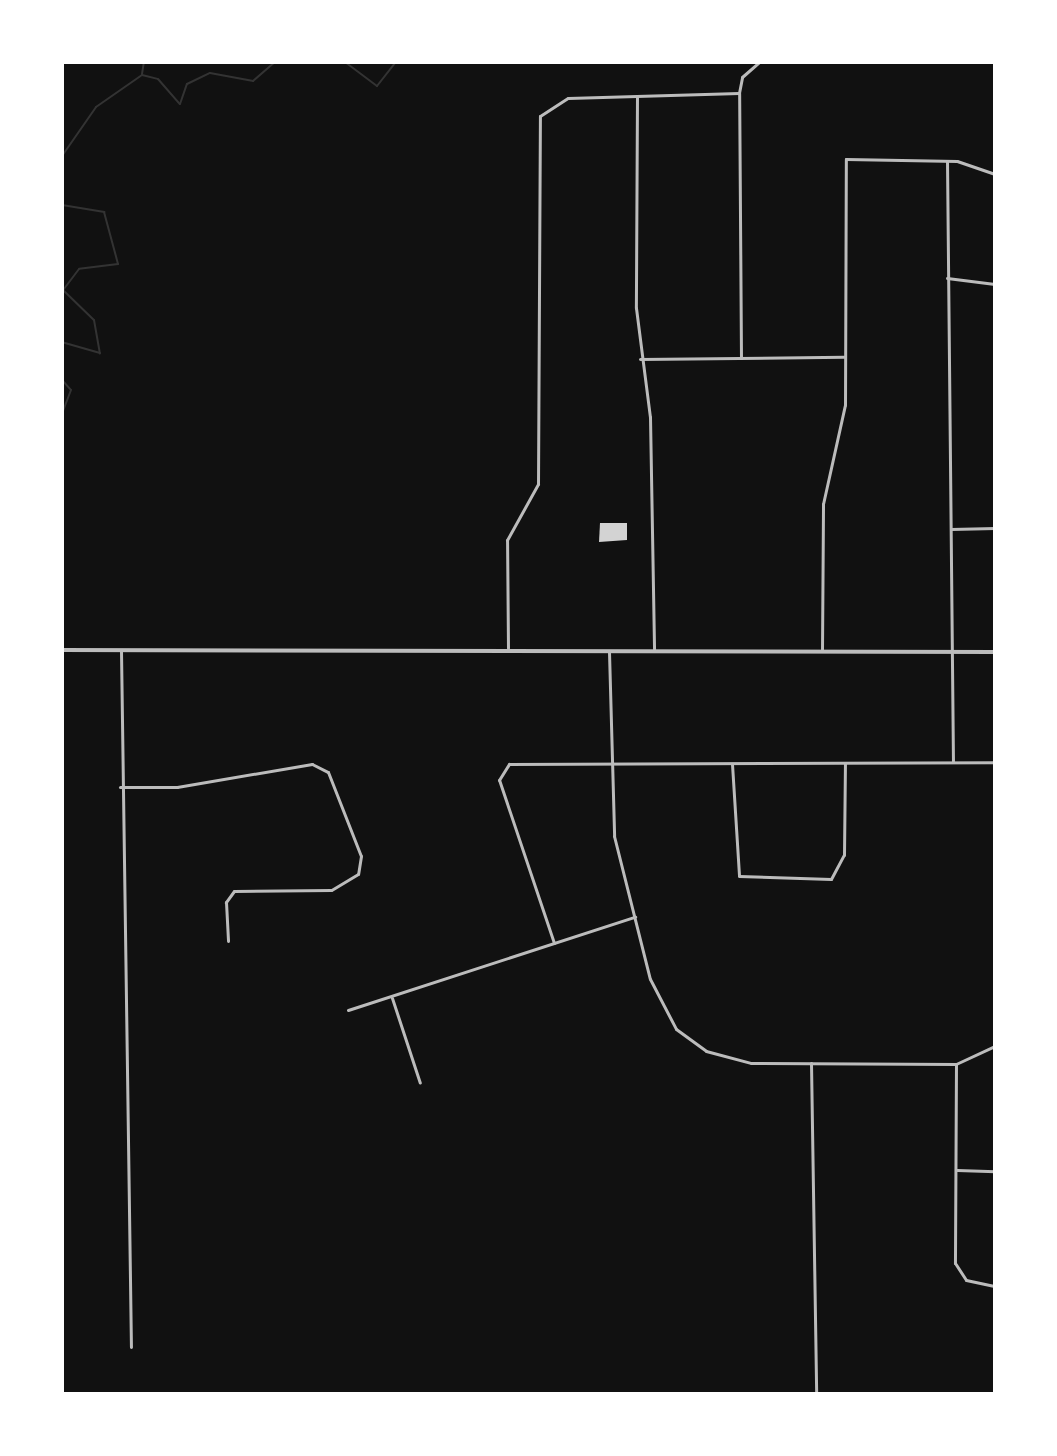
<!DOCTYPE html>
<style>
body{margin:0}
#map{position:relative;width:1057px;height:1456px;overflow:hidden;background:#111;font-family:"Noto Serif",serif}
div>[style]{position:absolute}
[style*='--x']{left:calc(var(--x)*1px);top:calc(var(--y)*1px);width:calc(var(--w)*1px);rotate:calc(var(--a)*1deg)}
.stream>*{height:2px;margin:-1px;padding:0 1px;transform-origin:1px;border-radius:1px;background:#333}
.building>*{inset:0;background:#d3d3d3}
.minor>*{height:3px;margin:-1.5px;padding:0 1.5px;transform-origin:1.5px;border-radius:1.5px;background:#bcbcbc}
.tertiary>*{height:4px;margin:-2px;padding:0 2px;transform-origin:2px;border-radius:2px;background:#bcbcbc}
span{translate:-50% -50%;white-space:nowrap;text-align:center;line-height:1.15;-webkit-text-stroke:8px #fff;paint-order:stroke}
.frame{position:absolute;inset:0;border:64px solid #fff;pointer-events:none}
</style>
<div id="map">
<div class="stream">
<div style="--x:345;--y:62;--w:40;--a:37"></div>
<div style="--x:377;--y:86;--w:31;--a:-52"></div>
<div style="--x:142;--y:74;--w:12;--a:-81"></div>
<div style="--x:62;--y:156;--w:60;--a:-55.2"></div>
<div style="--x:96;--y:107;--w:56;--a:-34.8"></div>
<div style="--x:142;--y:75;--w:16;--a:14"></div>
<div style="--x:158;--y:79;--w:33;--a:49"></div>
<div style="--x:180;--y:104;--w:21;--a:-71"></div>
<div style="--x:187;--y:84;--w:25;--a:-26"></div>
<div style="--x:210;--y:73;--w:44;--a:10.5"></div>
<div style="--x:253;--y:81;--w:29;--a:-41"></div>
<div style="--x:62;--y:205;--w:43;--a:9.5"></div>
<div style="--x:104;--y:212;--w:54;--a:74.9"></div>
<div style="--x:118;--y:264;--w:39;--a:173"></div>
<div style="--x:79;--y:269;--w:26;--a:127"></div>
<div style="--x:63;--y:290;--w:43;--a:44.1"></div>
<div style="--x:94;--y:320;--w:34;--a:80"></div>
<div style="--x:100;--y:353;--w:40;--a:-164"></div>
<div style="--x:62;--y:380;--w:13;--a:48"></div>
<div style="--x:71;--y:390;--w:25;--a:111"></div>
</div>
<div class="building">
<div style="clip-path:polygon(600px 523px,627px 523px,627px 540px,599px 542px)"></div>
</div>
<div class="minor">
<div style="--x:637;--y:96;--w:212;--a:90.3"></div>
<div style="--x:636;--y:308;--w:110;--a:82.7"></div>
<div style="--x:650;--y:417;--w:233;--a:89"></div>
<div style="--x:947;--y:161;--w:600;--a:89.43"></div>
<div style="--x:947;--y:278;--w:48;--a:7.1"></div>
<div style="--x:741;--y:358;--w:265;--a:-90.4"></div>
<div style="--x:739;--y:93;--w:16;--a:-79"></div>
<div style="--x:742;--y:77;--w:23;--a:-41"></div>
<div style="--x:640;--y:359;--w:204;--a:-0.6"></div>
<div style="--x:951;--y:529;--w:44;--a:-1.3"></div>
<div style="--x:508;--y:648;--w:108;--a:-90.5"></div>
<div style="--x:507;--y:540;--w:64;--a:-61"></div>
<div style="--x:538;--y:484;--w:368;--a:-89.7"></div>
<div style="--x:540;--y:116;--w:33;--a:-33"></div>
<div style="--x:568;--y:98;--w:171;--a:-1.7"></div>
<div style="--x:121;--y:651;--w:696;--a:89.18"></div>
<div style="--x:822;--y:651;--w:147;--a:-89.6"></div>
<div style="--x:823;--y:504;--w:101;--a:-77.5"></div>
<div style="--x:845;--y:405;--w:246;--a:-89.8"></div>
<div style="--x:846;--y:159;--w:111;--a:1"></div>
<div style="--x:957;--y:161;--w:40;--a:18.9"></div>
<div style="--x:609;--y:652;--w:184;--a:88.4"></div>
<div style="--x:614;--y:836;--w:147;--a:75.9"></div>
<div style="--x:650;--y:979;--w:56;--a:62.5"></div>
<div style="--x:676;--y:1029;--w:37;--a:36"></div>
<div style="--x:706;--y:1051;--w:47;--a:14.9"></div>
<div style="--x:751;--y:1063;--w:205;--a:0.3"></div>
<div style="--x:956;--y:1064;--w:43;--a:-24.8"></div>
<div style="--x:732;--y:764;--w:112;--a:86.4"></div>
<div style="--x:739;--y:876;--w:92;--a:1.9"></div>
<div style="--x:831;--y:879;--w:27;--a:-62"></div>
<div style="--x:844;--y:855;--w:92;--a:-89.4"></div>
<div style="--x:120;--y:787;--w:57;--a:0"></div>
<div style="--x:177;--y:787;--w:137;--a:-9.7"></div>
<div style="--x:312;--y:764;--w:18;--a:27"></div>
<div style="--x:328;--y:772;--w:90;--a:68.6"></div>
<div style="--x:361;--y:856;--w:18;--a:99"></div>
<div style="--x:358;--y:874;--w:31;--a:149"></div>
<div style="--x:331;--y:890;--w:97;--a:179.4"></div>
<div style="--x:234;--y:891;--w:14;--a:126"></div>
<div style="--x:226;--y:902;--w:39;--a:87"></div>
<div style="--x:554;--y:943;--w:172;--a:-108.6"></div>
<div style="--x:499;--y:780;--w:19;--a:-58"></div>
<div style="--x:509;--y:764;--w:486;--a:-0.2"></div>
<div style="--x:392;--y:998;--w:89;--a:71.8"></div>
<div style="--x:348;--y:1010;--w:302;--a:-18"></div>
<div style="--x:811;--y:1063;--w:331;--a:89.1"></div>
<div style="--x:956;--y:1064;--w:199;--a:90.3"></div>
<div style="--x:955;--y:1263;--w:20;--a:57"></div>
<div style="--x:966;--y:1280;--w:30;--a:12"></div>
<div style="--x:957;--y:1170;--w:38;--a:2"></div>
</div>
<div class="tertiary">
<div style="--x:62;--y:650;--w:933;--a:0.12"></div>
</div>
<div class="frame"></div>
</div>
